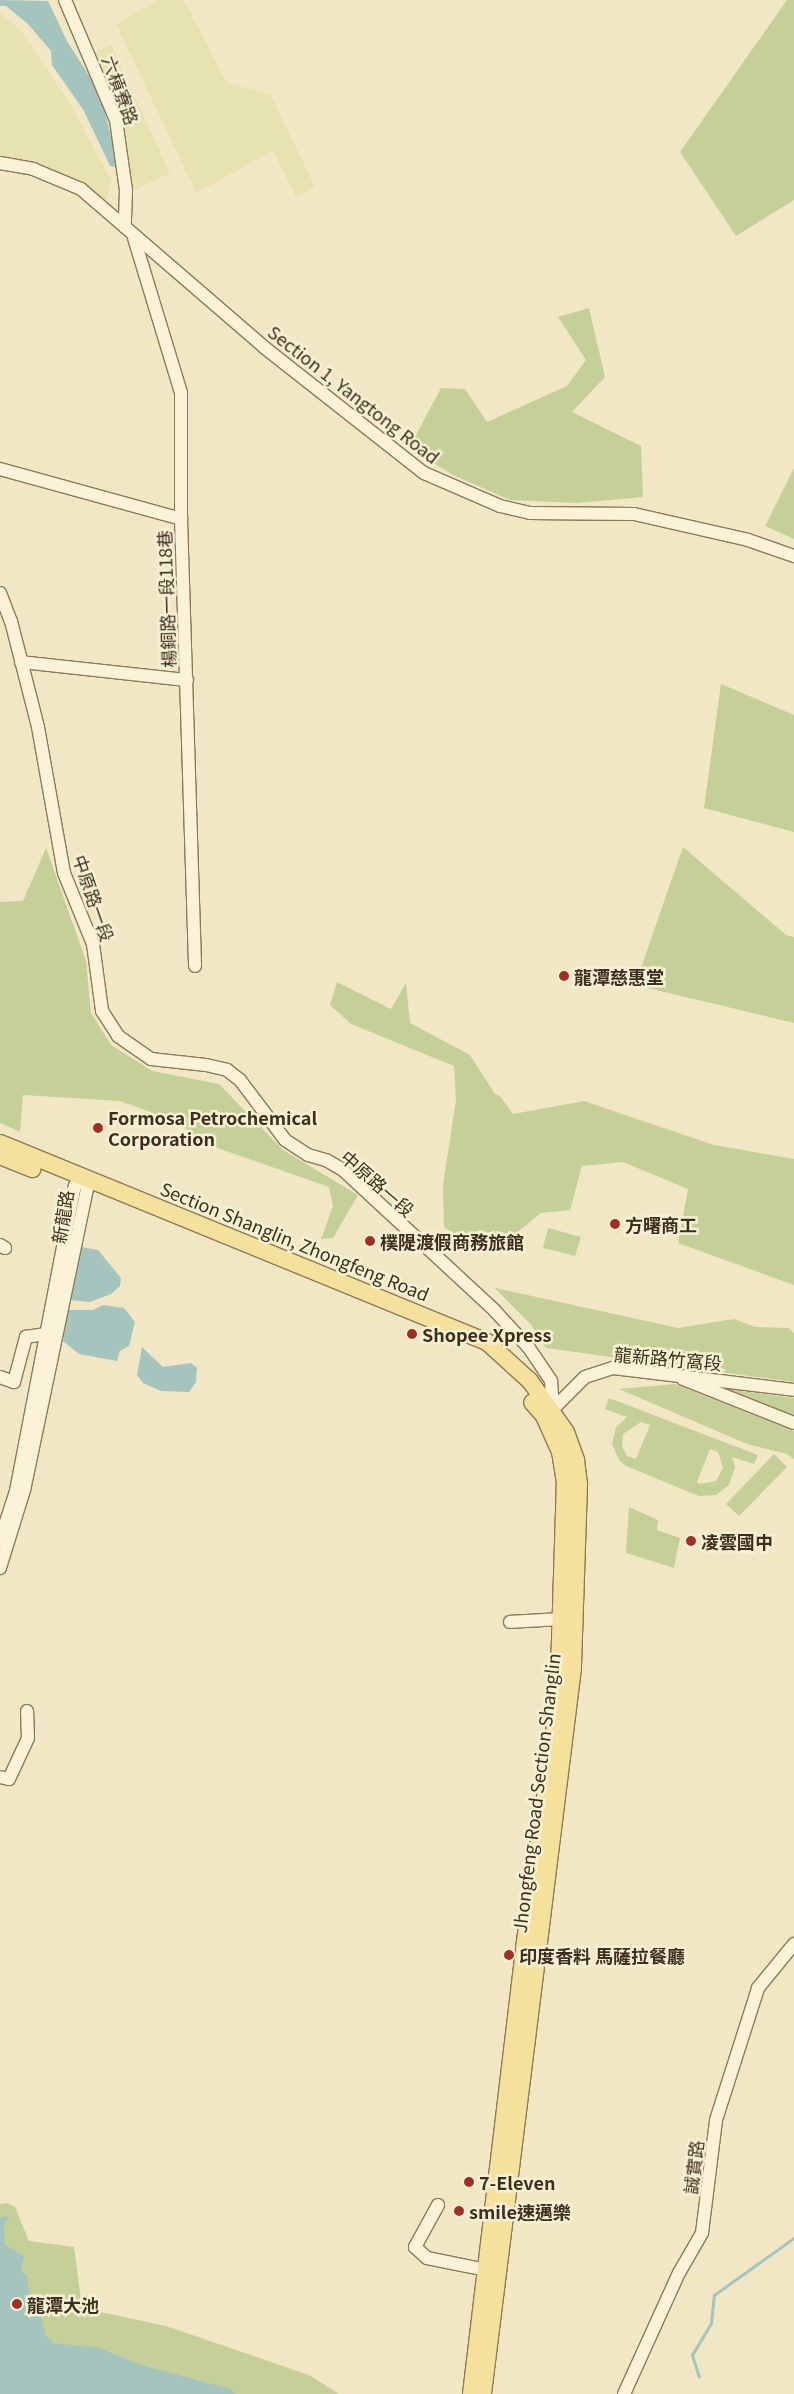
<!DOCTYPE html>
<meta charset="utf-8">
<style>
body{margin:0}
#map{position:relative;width:794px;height:2394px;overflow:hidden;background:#f1e7c4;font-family:Georgia,"Noto Sans TC",serif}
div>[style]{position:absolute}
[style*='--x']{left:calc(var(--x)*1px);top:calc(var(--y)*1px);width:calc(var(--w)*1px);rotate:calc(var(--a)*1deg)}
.farmland>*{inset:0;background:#e7e3b1}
.green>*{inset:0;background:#c4d097}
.water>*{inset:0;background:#a6c4be}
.stream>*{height:2.5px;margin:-1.25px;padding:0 1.25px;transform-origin:1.25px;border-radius:1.25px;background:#a6c4be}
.roads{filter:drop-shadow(1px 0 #8d7959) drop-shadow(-1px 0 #8d7959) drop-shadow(0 1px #8d7959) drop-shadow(0 -1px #8d7959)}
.minor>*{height:12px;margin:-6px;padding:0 6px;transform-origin:6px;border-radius:6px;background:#fbf3d8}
.major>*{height:16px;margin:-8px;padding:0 8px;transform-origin:8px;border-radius:8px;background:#f5e19b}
.dots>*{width:14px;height:14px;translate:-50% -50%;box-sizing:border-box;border:2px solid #f7f1d4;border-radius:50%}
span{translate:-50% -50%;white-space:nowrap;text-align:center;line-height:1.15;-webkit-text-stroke:5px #f7f1d4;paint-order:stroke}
.street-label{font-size:18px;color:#3c2f1e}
.poi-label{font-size:18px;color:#3c2f1e;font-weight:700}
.left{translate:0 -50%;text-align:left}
</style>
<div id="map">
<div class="farmland">
<div style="clip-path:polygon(158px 0,184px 0,226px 82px,271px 95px,315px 187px,296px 197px,273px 151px,196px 193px,116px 24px)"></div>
<div style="clip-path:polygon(0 13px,19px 28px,74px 110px,111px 181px,106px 201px,86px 185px,54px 169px,0 158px)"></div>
<div style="clip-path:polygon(111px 45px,170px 173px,130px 192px,94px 53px)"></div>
</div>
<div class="green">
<div style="clip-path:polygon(787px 0,794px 0,794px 200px,736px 236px,680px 152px)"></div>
<div style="clip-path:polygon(589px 308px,605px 377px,572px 412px,641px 446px,643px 497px,577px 503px,510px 500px,453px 475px,409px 448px,441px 388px,465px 389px,487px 422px,567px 386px,586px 360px,558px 317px)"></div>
<div style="clip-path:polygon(794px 468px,794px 539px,765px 526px)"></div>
<div style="clip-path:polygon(721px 684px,794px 715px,794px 832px,704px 808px)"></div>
<div style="clip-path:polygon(683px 847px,786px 935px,794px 937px,794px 1023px,635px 985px)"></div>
<div style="clip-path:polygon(46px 848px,86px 961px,91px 1013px,111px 1045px,152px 1071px,219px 1084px,283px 1150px,358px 1195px,333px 1238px,321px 1239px,333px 1206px,329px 1187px,209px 1145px,175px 1121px,120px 1101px,23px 1095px,20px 1132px,0 1123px,0 902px,23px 901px)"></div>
<div style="clip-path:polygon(337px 982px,391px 1009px,406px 983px,410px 1023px,470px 1055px,495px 1094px,500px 1096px,513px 1114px,584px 1101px,714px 1145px,794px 1159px,794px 1285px,678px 1243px,688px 1189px,623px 1162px,582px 1166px,570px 1210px,541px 1213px,504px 1243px,474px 1246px,444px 1227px,443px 1185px,456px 1100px,454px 1066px,351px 1024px,330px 1005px)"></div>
<div style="clip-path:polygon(548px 1228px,581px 1237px,575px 1256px,543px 1248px)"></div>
<div style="clip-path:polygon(495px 1288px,678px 1328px,734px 1319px,755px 1327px,789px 1328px,794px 1333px,794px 1382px,546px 1348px,532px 1326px)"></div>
<div style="clip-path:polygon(714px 1382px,741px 1391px,794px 1398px,794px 1418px,706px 1384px)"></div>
<div style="clip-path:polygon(675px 1384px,794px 1431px,794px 1459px,787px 1454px,747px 1444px,619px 1389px)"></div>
<div style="clip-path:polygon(evenodd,609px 1398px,758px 1455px,754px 1464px,732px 1457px,735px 1467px,729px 1485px,716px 1495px,699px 1496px,626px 1466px,619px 1460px,612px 1444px,616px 1427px,627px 1417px,605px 1409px,609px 1398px,641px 1422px,650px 1425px,636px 1459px,627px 1456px,622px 1446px,623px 1434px,641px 1422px,609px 1398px,710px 1449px,718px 1452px,723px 1468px,716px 1481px,699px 1484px,697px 1482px,710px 1449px)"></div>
<div style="clip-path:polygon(774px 1454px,787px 1467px,739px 1516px,726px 1504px)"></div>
<div style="clip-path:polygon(629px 1507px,658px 1520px,657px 1530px,680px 1538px,674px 1568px,626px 1553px)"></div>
<div style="clip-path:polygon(7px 2203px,15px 2207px,29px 2241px,74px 2247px,82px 2308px,166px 2326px,309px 2375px,339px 2394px,0 2394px,0 2204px)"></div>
</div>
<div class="water">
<div style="clip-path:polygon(0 0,48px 1px,67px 41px,100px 93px,118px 164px,115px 167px,110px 166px,84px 111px,52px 65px,51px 51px,28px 24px,6px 6px,0 6px)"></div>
<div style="clip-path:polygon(82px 1247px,98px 1250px,121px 1278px,120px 1286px,111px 1294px,90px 1302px,70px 1300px)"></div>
<div style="clip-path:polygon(103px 1305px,124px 1308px,135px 1322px,129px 1346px,120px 1351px,117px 1361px,79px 1354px,63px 1341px,68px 1310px,93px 1310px)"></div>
<div style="clip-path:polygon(142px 1347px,163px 1367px,191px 1363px,197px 1368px,196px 1382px,189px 1392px,161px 1391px,143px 1383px,137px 1375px)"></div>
<div style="clip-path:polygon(9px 2216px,4px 2225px,5px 2245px,24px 2256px,21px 2271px,27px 2275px,30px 2297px,40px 2311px,45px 2335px,54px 2343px,99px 2348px,138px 2364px,230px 2389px,236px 2394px,0 2394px,0 2218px)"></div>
</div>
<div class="stream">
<div style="--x:699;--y:2377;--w:23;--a:-108"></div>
<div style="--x:692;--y:2355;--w:37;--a:-59"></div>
<div style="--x:711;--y:2323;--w:28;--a:-84"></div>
<div style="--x:714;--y:2295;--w:98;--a:-35.5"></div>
</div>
<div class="roads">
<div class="minor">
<div style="--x:65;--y:0;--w:130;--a:67"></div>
<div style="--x:116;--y:120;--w:71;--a:81.9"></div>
<div style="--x:126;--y:190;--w:37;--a:92"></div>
<div style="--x:0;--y:163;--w:34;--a:10"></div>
<div style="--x:33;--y:169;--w:52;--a:22.6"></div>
<div style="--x:81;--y:189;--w:243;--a:40.8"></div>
<div style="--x:265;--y:348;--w:202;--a:38.2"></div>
<div style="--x:424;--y:473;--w:83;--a:23.5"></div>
<div style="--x:500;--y:506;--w:31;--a:13"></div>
<div style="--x:530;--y:513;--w:104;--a:0.6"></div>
<div style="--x:634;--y:514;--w:117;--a:12.8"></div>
<div style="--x:748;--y:540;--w:49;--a:19.2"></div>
<div style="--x:134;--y:238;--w:162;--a:73.1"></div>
<div style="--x:181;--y:393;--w:126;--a:90"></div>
<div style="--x:181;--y:519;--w:447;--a:88.2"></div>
<div style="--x:0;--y:469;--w:188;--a:15.4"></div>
<div style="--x:0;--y:593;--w:30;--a:69"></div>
<div style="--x:11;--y:621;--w:109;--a:75.7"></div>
<div style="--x:38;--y:727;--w:148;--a:79.9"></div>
<div style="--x:64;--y:873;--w:77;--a:67.8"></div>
<div style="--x:93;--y:944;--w:68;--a:82.3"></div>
<div style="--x:102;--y:1011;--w:30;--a:57"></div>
<div style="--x:118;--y:1036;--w:40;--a:34.9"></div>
<div style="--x:151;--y:1059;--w:55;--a:6.2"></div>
<div style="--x:206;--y:1065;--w:22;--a:13"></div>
<div style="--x:227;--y:1070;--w:16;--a:38"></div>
<div style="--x:240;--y:1080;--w:75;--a:53.1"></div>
<div style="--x:285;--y:1140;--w:27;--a:33"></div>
<div style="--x:308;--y:1155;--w:19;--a:16"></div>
<div style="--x:326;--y:1160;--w:20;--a:30"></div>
<div style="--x:343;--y:1170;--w:207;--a:42.8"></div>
<div style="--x:495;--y:1311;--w:50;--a:47.4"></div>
<div style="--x:529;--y:1348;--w:40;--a:56"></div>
<div style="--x:551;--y:1381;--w:29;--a:86"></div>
<div style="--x:21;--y:662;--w:167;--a:6.2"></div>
<div style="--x:0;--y:1245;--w:6;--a:31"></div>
<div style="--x:0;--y:1377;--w:15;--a:20"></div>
<div style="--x:14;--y:1382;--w:47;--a:-75.1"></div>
<div style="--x:26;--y:1337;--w:20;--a:-9"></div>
<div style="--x:683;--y:1379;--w:119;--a:21.6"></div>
<div style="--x:550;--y:1412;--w:49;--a:-45"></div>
<div style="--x:585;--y:1377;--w:29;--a:-18"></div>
<div style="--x:613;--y:1368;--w:182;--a:6.9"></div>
<div style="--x:0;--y:1540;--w:52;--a:-71.9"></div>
<div style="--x:16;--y:1491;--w:311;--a:-79.1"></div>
<div style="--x:75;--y:1186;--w:11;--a:-56"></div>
<div style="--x:81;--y:1177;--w:13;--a:63"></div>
<div style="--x:87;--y:1189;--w:304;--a:101.8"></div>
<div style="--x:25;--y:1487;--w:85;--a:107.2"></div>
<div style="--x:510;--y:1622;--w:50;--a:-3.4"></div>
<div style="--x:0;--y:1777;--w:9;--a:13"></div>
<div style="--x:9;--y:1779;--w:45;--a:-65.1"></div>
<div style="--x:28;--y:1738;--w:27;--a:-92"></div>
<div style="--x:438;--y:2205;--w:48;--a:118.7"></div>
<div style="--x:415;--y:2247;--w:16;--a:43"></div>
<div style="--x:427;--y:2258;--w:60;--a:11.5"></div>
<div style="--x:624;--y:2394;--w:133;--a:-65.6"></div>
<div style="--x:679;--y:2273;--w:46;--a:-60.1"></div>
<div style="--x:702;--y:2233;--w:114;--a:-82.9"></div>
<div style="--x:716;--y:2120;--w:139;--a:-72.3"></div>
<div style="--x:758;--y:1988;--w:57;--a:-50.7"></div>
</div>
<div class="major">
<div style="--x:0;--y:1143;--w:526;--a:22.23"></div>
<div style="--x:487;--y:1342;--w:58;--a:42.2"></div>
<div style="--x:530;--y:1381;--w:62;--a:54.8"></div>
<div style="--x:566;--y:1432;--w:30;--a:70"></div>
<div style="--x:576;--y:1460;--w:25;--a:83"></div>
<div style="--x:579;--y:1485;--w:183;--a:91.9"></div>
<div style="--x:573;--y:1668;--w:732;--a:97.07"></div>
<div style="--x:0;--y:1156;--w:35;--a:22"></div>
<div style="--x:471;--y:2394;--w:449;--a:-83.2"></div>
<div style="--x:524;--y:1948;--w:248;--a:-82.1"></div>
<div style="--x:558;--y:1702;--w:219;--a:-88.2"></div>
<div style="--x:565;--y:1483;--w:31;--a:-99"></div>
<div style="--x:560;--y:1452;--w:39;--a:-114"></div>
<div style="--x:544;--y:1416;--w:18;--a:-131"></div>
</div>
</div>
<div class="dots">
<div style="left:564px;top:976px;background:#9f3026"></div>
<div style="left:98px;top:1128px;background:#9f3026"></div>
<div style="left:615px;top:1224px;background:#9f3026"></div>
<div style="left:370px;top:1241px;background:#9f3026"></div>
<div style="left:412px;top:1334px;background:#9f3026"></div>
<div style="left:691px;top:1541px;background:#9f3026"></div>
<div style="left:509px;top:1955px;background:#9f3026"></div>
<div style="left:469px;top:2182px;background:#9f3026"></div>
<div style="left:459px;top:2211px;background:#9f3026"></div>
<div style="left:17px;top:2304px;background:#9f3026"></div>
</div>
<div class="street-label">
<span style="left:121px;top:90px;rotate:70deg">六槓寮路</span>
<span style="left:354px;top:394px;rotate:38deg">Section 1, Yangtong Road</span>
<span style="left:166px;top:599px;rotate:-92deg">楊銅路一段118巷</span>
<span style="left:94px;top:898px;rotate:71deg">中原路一段</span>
<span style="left:378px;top:1183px;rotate:41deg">中原路一段</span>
<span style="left:62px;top:1217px;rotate:-81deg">新龍路</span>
<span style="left:295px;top:1241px;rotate:22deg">Section Shanglin, Zhongfeng Road</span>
<span style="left:668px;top:1358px;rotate:5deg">龍新路竹窩段</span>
<span style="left:536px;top:1793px;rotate:-83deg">Jhongfeng Road Section Shanglin</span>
<span style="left:693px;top:2167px;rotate:-83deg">誠實路</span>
</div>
<div class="poi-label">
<span class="left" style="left:574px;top:976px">龍潭慈惠堂</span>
<span class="left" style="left:108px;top:1128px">Formosa Petrochemical<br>Corporation</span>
<span class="left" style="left:625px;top:1224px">方曙商工</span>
<span class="left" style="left:380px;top:1241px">樸隄渡假商務旅館</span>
<span class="left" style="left:422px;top:1334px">Shopee Xpress</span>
<span class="left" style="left:701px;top:1541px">凌雲國中</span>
<span class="left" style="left:519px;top:1955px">印度香料 馬薩拉餐廳</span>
<span class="left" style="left:479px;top:2182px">7-Eleven</span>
<span class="left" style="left:469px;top:2211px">smile速邁樂</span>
<span class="left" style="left:27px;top:2304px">龍潭大池</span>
</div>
</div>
